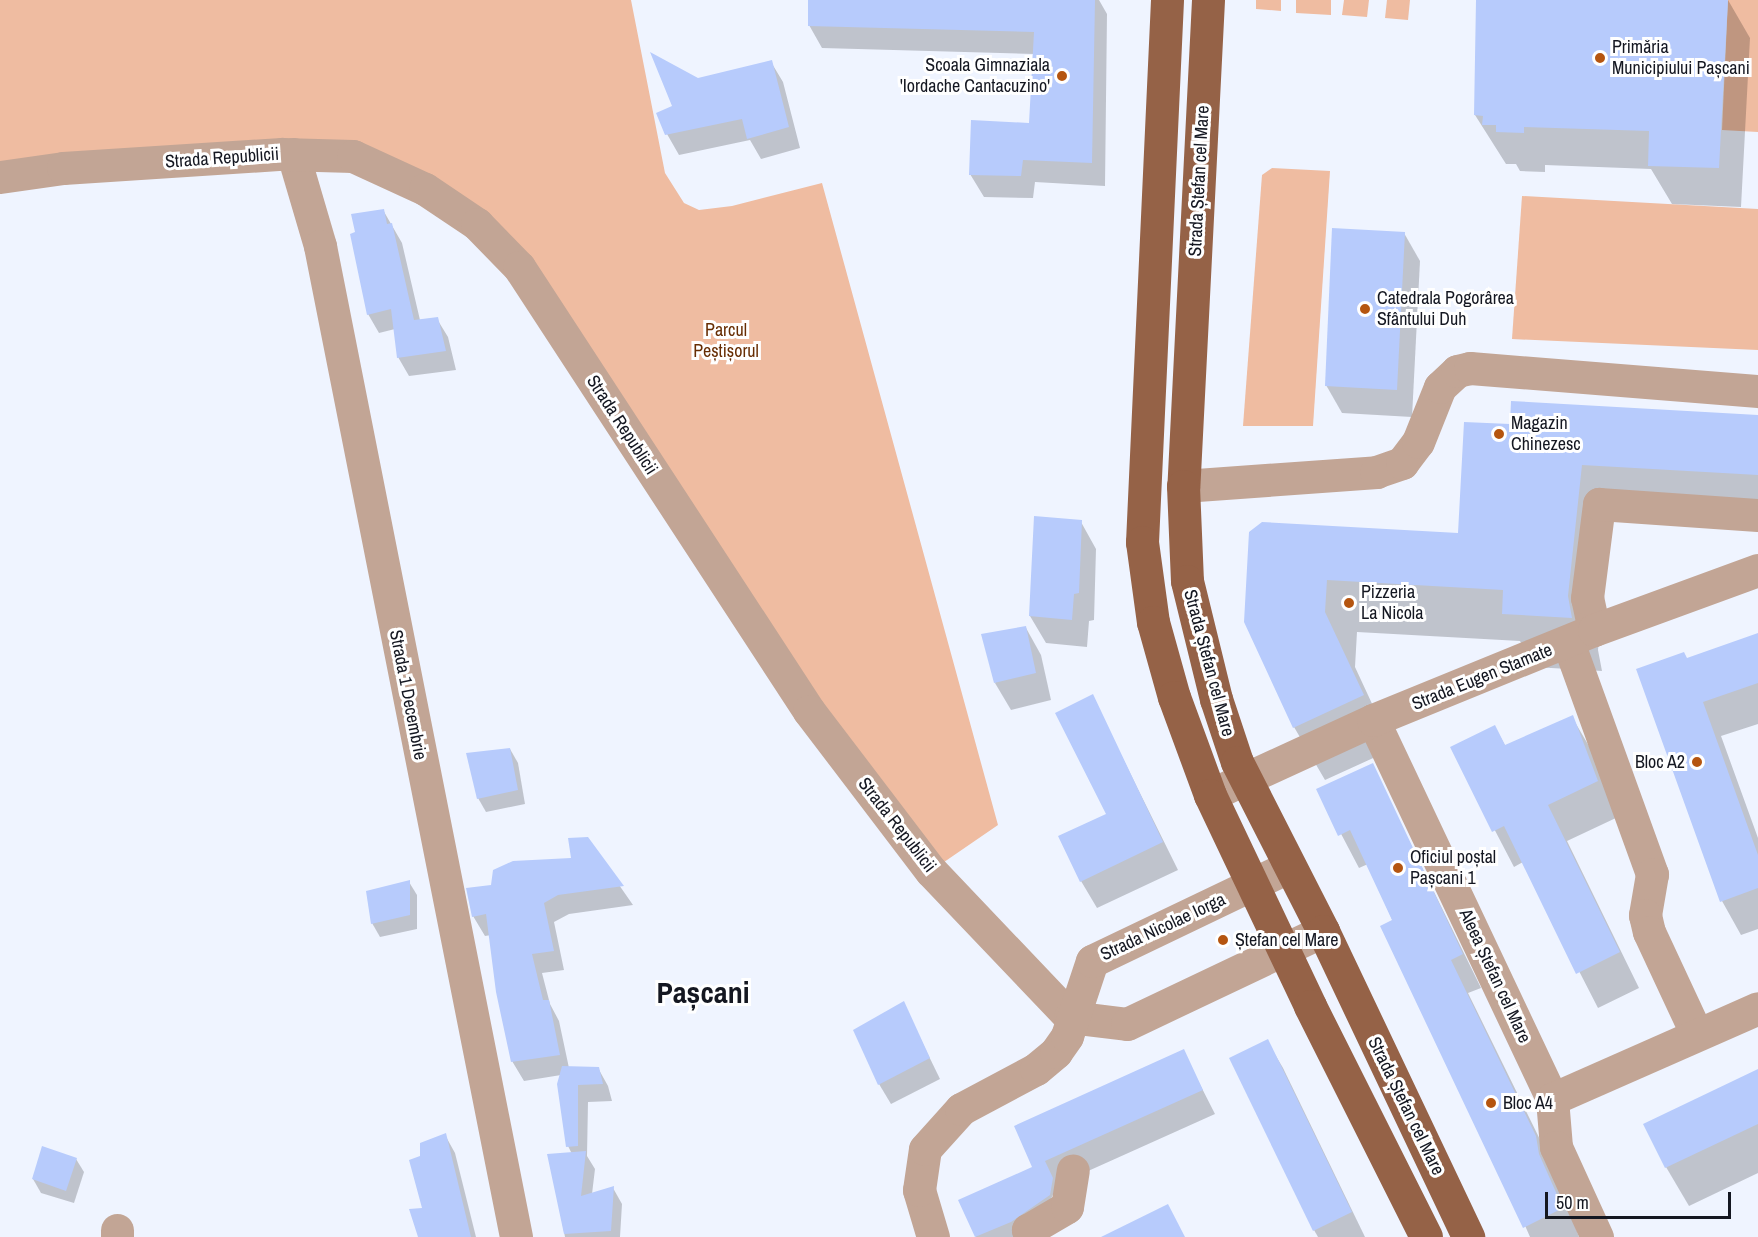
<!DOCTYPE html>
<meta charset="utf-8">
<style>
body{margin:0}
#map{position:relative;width:1758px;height:1237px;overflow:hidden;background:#eff4ff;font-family:"Archivo Narrow",sans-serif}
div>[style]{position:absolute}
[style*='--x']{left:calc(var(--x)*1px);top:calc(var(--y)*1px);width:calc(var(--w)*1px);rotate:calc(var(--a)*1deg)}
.green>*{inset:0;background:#efbca1}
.shadow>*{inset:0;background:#0003}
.building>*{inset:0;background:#b7cbfc}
.minor>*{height:33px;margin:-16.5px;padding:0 16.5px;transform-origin:16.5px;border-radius:16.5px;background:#c2a595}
.major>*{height:33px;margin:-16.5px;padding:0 16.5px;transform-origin:16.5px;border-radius:16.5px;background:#956247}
.dots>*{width:16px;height:16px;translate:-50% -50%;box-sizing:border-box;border:3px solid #fff;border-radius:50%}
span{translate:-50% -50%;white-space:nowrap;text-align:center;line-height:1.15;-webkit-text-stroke:6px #fff;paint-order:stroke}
.poi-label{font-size:18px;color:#141721}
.left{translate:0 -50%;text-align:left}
.right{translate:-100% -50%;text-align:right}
.street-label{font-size:18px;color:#141721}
.park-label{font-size:18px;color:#672d03}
.town-label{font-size:30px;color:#141721;font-weight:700}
.scale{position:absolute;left:1545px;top:1192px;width:186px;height:27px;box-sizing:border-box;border:3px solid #141721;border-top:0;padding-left:8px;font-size:18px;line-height:21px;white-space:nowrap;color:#141721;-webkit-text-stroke:4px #fff;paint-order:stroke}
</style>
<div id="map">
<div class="green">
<div style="clip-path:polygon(0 0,631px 0,665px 173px,684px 203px,699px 210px,732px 206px,822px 183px,998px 825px,931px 871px,519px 267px,353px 156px,0 177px)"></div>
<div style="clip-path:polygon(1256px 0,1281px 0,1281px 11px,1256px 9px)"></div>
<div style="clip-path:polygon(1296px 0,1331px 0,1331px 15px,1296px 13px)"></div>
<div style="clip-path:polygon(1344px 0,1369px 0,1367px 17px,1342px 15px)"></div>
<div style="clip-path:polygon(1387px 0,1410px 0,1408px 20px,1385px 18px)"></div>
<div style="clip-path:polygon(1728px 0,1758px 0,1758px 132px,1722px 130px)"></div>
<div style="clip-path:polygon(1272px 168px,1330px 171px,1313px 426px,1243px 426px,1262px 175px)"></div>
<div style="clip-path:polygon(1522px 196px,1758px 209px,1758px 350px,1512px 339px)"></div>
</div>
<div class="shadow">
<div style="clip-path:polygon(809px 0,1099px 0,1107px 14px,1105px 186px,1035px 182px,1033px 198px,984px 197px,970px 174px,1030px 125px,1034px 54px,822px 48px,809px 25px)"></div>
<div style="clip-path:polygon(1478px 0,1728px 0,1750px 38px,1741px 207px,1672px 204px,1651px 169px,1545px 165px,1545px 172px,1520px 171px,1516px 164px,1506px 164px,1475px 115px)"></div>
<div style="clip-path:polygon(771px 62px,783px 82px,800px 148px,761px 159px,750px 140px,679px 155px,667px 134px,674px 107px,698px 80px)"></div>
<div style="clip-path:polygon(383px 210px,402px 243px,420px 320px,437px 319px,448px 337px,456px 370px,409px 376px,398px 357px,395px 329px,379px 333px,368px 314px)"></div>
<div style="clip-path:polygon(1404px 233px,1420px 261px,1412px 417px,1342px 413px,1326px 385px)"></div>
<div style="clip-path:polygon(1758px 417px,1758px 526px,1611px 518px,1598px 650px,1602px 671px,1534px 667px,1520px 641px,1357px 632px,1355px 667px,1393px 749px,1325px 780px,1294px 727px,1251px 532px,1459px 535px,1512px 426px)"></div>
<div style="clip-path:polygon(1081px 522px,1096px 549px,1094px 620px,1089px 621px,1087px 647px,1046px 643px,1030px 616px)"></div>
<div style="clip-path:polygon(1026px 628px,1041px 655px,1051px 700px,1011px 710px,995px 683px)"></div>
<div style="clip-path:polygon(1758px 635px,1758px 724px,1721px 736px,1758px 838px,1758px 929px,1741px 935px,1722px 901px,1687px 660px)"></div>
<div style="clip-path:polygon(1092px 696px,1178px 870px,1097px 908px,1081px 881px,1108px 815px)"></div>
<div style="clip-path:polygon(1572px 717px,1593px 753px,1618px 817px,1567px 841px,1639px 988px,1598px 1008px,1523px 862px,1514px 867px,1452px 748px,1495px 727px,1506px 747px)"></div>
<div style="clip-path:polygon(510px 749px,518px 763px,525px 804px,486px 812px,478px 798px)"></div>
<div style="clip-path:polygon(1372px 765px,1481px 988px,1468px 993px,1555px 1170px,1579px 1237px,1530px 1237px,1368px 864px,1359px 868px,1318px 790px)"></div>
<div style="clip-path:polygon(587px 839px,633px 905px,569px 914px,554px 922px,564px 970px,542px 973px,550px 1004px,559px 1021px,569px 1068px,598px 1068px,608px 1086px,612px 1101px,588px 1102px,587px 1156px,595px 1169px,592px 1194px,613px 1188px,622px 1204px,620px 1237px,565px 1237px,549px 1155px,572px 1154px,568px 1146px,561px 1075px,524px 1081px,512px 1061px,491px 935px,485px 936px,473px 916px,492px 886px,573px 859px)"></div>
<div style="clip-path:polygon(409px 882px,417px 895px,417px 929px,380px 937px,372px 923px)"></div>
<div style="clip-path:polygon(903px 1003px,940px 1079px,891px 1104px,879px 1084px)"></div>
<div style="clip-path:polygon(1267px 1041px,1283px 1068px,1365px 1237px,1318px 1237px,1314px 1230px,1231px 1059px)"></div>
<div style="clip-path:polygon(1183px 1051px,1215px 1114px,1057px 1185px,1035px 1237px,976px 1237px,960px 1201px,1034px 1168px)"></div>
<div style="clip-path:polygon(1758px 1070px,1758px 1173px,1689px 1206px,1666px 1167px)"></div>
<div style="clip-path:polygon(445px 1135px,455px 1153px,476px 1237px,419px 1237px,423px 1209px,421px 1157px)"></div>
<div style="clip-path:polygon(76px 1159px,84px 1172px,74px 1203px,41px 1193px,33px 1179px)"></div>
</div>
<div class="building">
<div style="clip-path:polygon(808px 0,1095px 0,1092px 163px,1023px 160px,1021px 176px,969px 175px,971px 120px,1029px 123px,1034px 32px,808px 26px)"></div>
<div style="clip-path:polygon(1476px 0,1728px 0,1719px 168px,1648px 166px,1649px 131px,1524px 127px,1524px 133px,1496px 132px,1496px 125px,1482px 125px,1483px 116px,1474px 115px)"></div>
<div style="clip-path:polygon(650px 52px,698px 78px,772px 60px,789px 127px,747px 139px,742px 119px,665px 135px,656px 113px,672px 106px)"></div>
<div style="clip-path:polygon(384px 209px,387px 224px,392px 223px,414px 320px,438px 317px,446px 351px,397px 358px,391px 309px,367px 315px,350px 234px,355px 232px,351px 214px)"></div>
<div style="clip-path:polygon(1332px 228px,1405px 232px,1397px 390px,1325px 386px)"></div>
<div style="clip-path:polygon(1511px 401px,1758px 415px,1758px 475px,1582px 465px,1568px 596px,1572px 618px,1502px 614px,1503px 590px,1327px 580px,1325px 612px,1364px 695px,1293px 728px,1244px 622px,1249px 532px,1262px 522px,1458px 533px,1464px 422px,1510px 424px)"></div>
<div style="clip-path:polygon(1034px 516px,1082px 520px,1079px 593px,1074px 594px,1072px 620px,1029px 616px)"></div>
<div style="clip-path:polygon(1026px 626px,1036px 673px,994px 683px,981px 634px)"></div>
<div style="clip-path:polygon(1758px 633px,1758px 683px,1703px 702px,1758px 855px,1758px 888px,1720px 902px,1636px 669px,1684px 652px,1687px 658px)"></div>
<div style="clip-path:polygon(1093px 694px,1163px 842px,1080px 882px,1058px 836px,1106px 814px,1055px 713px)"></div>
<div style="clip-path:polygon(1573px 715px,1598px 781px,1548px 805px,1620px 952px,1576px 974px,1504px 826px,1492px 832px,1450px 747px,1495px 725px,1505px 745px)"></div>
<div style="clip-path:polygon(510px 748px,518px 790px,477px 799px,466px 753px)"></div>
<div style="clip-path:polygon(1373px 763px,1463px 954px,1451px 960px,1536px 1136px,1539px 1154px,1563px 1208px,1523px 1228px,1380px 926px,1392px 920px,1350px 830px,1338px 836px,1316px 789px)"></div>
<div style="clip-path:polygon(588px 837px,624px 886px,558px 895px,544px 903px,554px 951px,532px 954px,543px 1000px,549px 1000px,560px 1055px,511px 1062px,496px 992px,486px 914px,472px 917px,466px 888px,491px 885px,493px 870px,513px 861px,571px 858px,568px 838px)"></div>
<div style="clip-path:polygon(410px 880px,410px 915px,371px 924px,366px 891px)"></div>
<div style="clip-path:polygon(904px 1001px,930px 1058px,878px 1085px,853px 1030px)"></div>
<div style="clip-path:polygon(1268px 1039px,1352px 1212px,1313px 1231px,1229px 1058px)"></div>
<div style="clip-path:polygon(1184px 1049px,1203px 1090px,1045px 1161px,1053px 1178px,1050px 1195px,1011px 1222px,975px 1237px,958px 1200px,1032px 1167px,1014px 1126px)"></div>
<div style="clip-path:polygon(562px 1066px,599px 1067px,603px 1084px,578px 1085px,578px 1146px,566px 1147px,557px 1084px)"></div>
<div style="clip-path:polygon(1758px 1069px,1758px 1124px,1665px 1168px,1643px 1124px)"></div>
<div style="clip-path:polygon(446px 1133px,471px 1237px,418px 1237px,409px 1209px,422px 1208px,409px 1160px,420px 1156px,420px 1143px)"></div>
<div style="clip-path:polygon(42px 1146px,77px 1158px,66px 1191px,32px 1179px)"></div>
<div style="clip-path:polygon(586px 1151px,581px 1196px,614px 1186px,611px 1231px,564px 1234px,547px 1154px)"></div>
<div style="clip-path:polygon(1168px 1204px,1185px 1237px,1101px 1237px)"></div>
</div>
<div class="minor">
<div style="--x:293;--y:154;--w:96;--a:73.6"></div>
<div style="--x:320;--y:246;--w:1010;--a:78.81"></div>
<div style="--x:0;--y:177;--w:64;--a:-8.1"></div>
<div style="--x:63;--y:168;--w:219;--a:-3.7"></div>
<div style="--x:282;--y:154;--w:71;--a:1.6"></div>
<div style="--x:353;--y:156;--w:79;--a:24.6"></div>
<div style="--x:425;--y:189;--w:63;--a:33.9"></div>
<div style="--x:477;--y:224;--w:60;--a:45.7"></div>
<div style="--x:519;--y:267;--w:530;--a:56.85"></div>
<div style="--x:809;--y:711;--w:201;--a:52.7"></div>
<div style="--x:931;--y:871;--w:202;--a:46.4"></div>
<div style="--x:1183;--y:486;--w:194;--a:-4.1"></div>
<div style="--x:1376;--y:472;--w:28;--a:-19"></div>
<div style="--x:1402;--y:463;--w:26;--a:-53"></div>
<div style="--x:1418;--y:442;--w:59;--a:-68.2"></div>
<div style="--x:1440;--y:387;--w:23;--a:-43"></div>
<div style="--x:1457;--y:371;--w:13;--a:-13"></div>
<div style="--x:1470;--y:368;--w:289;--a:4.6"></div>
<div style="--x:1594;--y:630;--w:33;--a:-102"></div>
<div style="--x:1587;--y:598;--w:95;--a:-82.7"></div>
<div style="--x:1599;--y:504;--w:159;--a:4"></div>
<div style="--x:1568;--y:642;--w:247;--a:70.1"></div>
<div style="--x:1652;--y:874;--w:42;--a:99.7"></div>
<div style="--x:1645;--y:915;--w:17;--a:77"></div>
<div style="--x:1649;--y:932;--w:111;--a:65"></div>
<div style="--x:1373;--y:720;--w:419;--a:64.7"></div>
<div style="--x:1552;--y:1099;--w:48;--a:85.2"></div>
<div style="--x:1556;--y:1147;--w:99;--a:65.5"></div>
<div style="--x:1210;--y:795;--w:179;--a:-24.7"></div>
<div style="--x:1373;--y:720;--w:239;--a:-22.2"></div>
<div style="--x:1594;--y:630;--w:175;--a:-20.1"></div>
<div style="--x:1070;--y:1017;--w:57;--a:7"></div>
<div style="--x:1127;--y:1024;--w:217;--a:-25.4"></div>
<div style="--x:1552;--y:1099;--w:225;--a:-23.8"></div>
<div style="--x:117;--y:1237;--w:7;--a:-90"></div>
<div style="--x:933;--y:1237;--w:49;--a:-106.6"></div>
<div style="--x:919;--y:1190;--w:41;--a:-81.7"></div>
<div style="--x:925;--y:1149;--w:54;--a:-48"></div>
<div style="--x:961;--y:1109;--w:85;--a:-28.1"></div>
<div style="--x:1036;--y:1069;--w:26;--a:-40"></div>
<div style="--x:1056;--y:1052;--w:19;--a:-55"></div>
<div style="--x:1067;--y:1036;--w:79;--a:-71.6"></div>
<div style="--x:1092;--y:961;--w:217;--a:-25.6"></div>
<div style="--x:1031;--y:1237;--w:8;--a:-113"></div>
<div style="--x:1028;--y:1230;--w:45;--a:-30.5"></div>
<div style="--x:1067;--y:1207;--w:37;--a:-81"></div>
</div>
<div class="major">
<div style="--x:1167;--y:0;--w:543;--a:92.64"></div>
<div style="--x:1142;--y:542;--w:81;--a:82.2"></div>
<div style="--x:1153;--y:622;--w:78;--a:74.4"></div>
<div style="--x:1174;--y:697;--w:104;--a:69.8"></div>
<div style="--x:1210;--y:795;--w:233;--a:64.6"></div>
<div style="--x:1310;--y:1006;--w:258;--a:63.3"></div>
<div style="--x:1208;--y:0;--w:487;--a:92.9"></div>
<div style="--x:1183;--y:486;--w:95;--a:87.6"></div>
<div style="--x:1187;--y:581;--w:122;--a:76.2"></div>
<div style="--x:1216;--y:699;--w:66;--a:71.6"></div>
<div style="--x:1237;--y:762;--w:190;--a:63"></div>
<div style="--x:1323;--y:931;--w:339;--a:64.6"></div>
</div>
<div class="dots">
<div style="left:1600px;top:58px;background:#b55510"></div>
<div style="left:1062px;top:76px;background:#b55510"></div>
<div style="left:1365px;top:309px;background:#b55510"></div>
<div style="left:1499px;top:434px;background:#b55510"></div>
<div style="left:1349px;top:603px;background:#b55510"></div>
<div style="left:1697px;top:762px;background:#b55510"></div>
<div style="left:1398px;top:868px;background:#b55510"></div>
<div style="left:1223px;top:940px;background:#b55510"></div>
<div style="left:1491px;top:1103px;background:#b55510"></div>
</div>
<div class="poi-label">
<span class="left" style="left:1612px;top:58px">Primăria<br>Municipiului Pașcani</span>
<span class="right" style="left:1050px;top:76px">Scoala Gimnaziala<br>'Iordache Cantacuzino'</span>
<span class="left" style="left:1377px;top:309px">Catedrala Pogorârea<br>Sfântului Duh</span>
<span class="left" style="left:1511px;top:434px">Magazin<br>Chinezesc</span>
<span class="left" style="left:1361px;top:603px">Pizzeria<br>La Nicola</span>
<span class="right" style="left:1685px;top:762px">Bloc A2</span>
<span class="left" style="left:1410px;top:868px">Oficiul poștal<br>Pașcani 1</span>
<span class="left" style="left:1235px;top:940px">Ștefan cel Mare</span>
<span class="left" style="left:1503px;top:1103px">Bloc A4</span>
</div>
<div class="street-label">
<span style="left:222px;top:158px;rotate:-4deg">Strada Republicii</span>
<span style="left:1199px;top:181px;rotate:-87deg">Strada Ștefan cel Mare</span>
<span style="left:622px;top:425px;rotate:57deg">Strada Republicii</span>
<span style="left:1209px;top:663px;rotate:75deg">Strada Ștefan cel Mare</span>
<span style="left:1482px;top:677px;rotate:-22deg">Strada Eugen Stamate</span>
<span style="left:408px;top:695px;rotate:79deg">Strada 1 Decembrie</span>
<span style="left:897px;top:825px;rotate:52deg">Strada Republicii</span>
<span style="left:1163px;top:927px;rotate:-25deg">Strada Nicolae Iorga</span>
<span style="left:1495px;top:976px;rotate:65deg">Aleea Ștefan cel Mare</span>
<span style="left:1406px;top:1106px;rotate:64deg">Strada Ștefan cel Mare</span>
</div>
<div class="park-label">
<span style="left:726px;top:341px">Parcul<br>Peștișorul</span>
</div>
<div class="town-label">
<span style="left:703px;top:992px">Pașcani</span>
</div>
<div class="scale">50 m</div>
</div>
